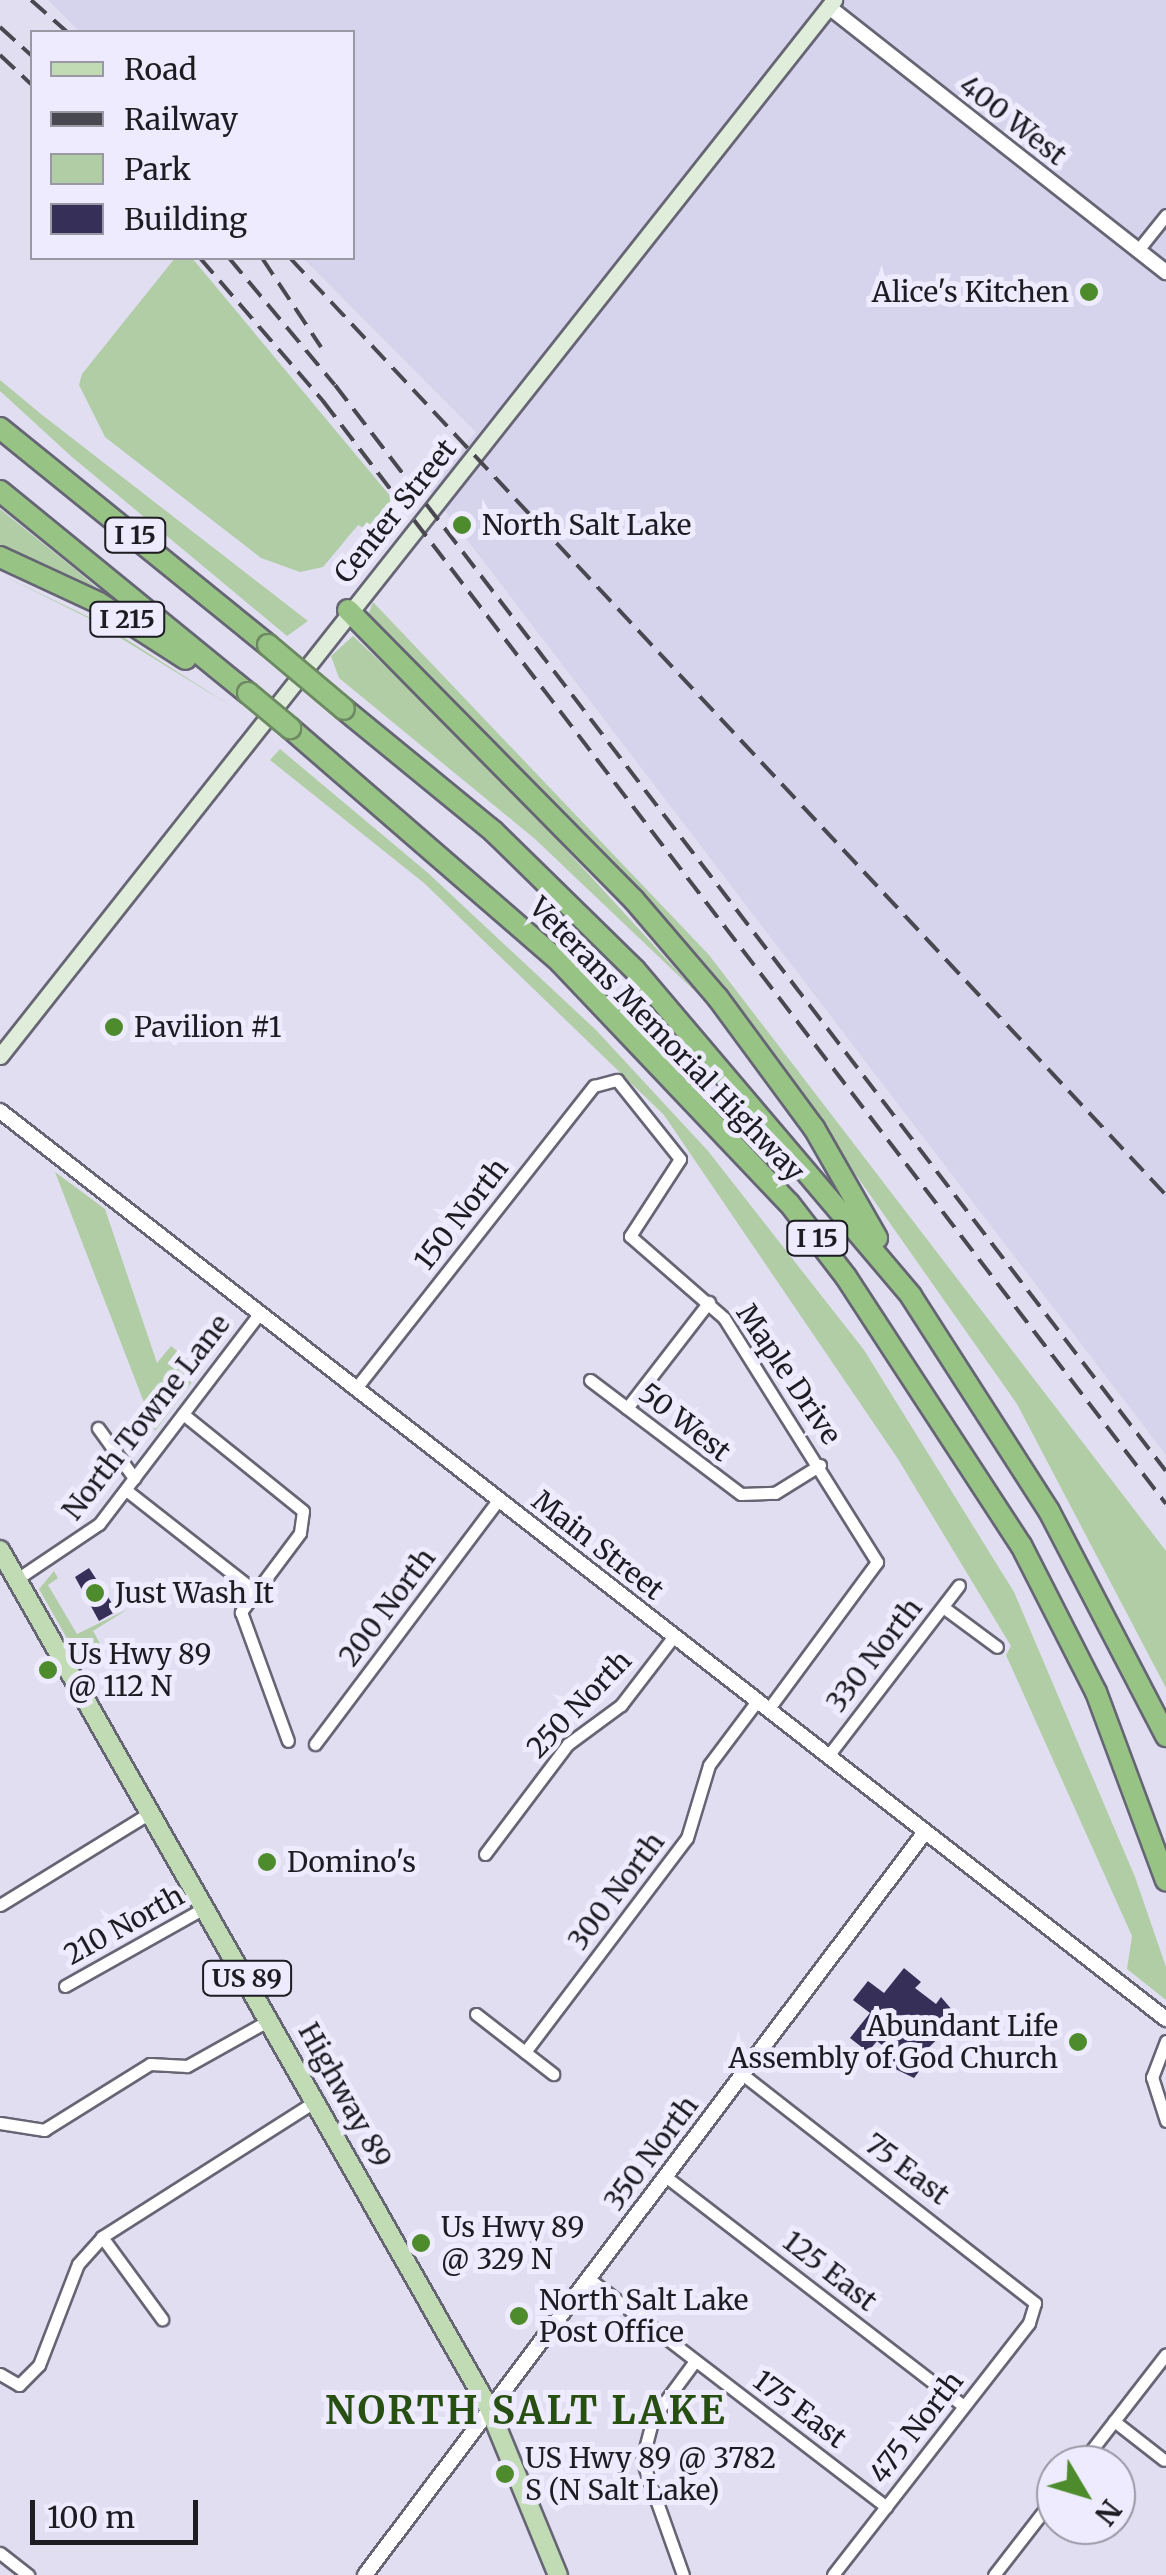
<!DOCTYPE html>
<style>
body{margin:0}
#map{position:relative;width:1166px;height:2575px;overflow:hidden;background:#e0def0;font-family:Merriweather,serif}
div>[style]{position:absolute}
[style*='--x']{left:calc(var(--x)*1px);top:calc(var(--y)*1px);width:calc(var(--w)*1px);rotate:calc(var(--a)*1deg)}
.built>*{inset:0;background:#d6d3ec}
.green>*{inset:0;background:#b1cda6}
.building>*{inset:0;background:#362f58}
.roads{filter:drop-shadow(2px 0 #666574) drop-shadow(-2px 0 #666574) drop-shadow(0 2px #666574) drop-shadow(0 -2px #666574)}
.minor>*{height:11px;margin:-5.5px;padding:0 5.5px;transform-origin:5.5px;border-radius:5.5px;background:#fff}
.tertiary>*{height:14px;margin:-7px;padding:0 7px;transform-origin:7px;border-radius:7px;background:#fff}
.secondary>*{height:15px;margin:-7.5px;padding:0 7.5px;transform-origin:7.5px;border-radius:7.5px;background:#e0edda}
.primary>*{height:18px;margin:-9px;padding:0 9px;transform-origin:9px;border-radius:9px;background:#c1dcb5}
.motorway>*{height:20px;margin:-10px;padding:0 10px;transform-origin:10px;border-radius:10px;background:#97c484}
.rail>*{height:4px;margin-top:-2px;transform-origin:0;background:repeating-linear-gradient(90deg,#494750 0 20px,transparent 0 30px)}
.bridges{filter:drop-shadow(2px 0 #6c8962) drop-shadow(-2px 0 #6c8962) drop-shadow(0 2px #6c8962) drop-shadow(0 -2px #6c8962)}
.motorway-bridge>*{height:20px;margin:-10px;padding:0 10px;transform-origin:10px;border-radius:10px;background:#97c484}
.dots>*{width:28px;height:28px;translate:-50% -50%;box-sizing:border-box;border:5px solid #edebfd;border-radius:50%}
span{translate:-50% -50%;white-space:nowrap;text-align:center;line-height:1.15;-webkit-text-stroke:10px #edebfd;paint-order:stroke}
.shield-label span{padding:2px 8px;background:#edebfd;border:2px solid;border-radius:8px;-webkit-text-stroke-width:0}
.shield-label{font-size:25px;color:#1d1c22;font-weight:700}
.street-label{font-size:28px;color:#1d1c22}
.poi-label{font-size:28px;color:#1d1c22}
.right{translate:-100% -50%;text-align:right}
.left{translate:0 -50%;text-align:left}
.district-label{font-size:38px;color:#274f12;font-weight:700;letter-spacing:2.5px}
.legend{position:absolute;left:30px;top:30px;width:325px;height:230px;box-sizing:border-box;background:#edebfd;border:2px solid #9a98a5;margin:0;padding:12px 18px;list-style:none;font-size:30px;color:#1d1c22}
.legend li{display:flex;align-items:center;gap:20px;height:50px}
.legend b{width:50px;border:2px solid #9a98a5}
.north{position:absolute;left:1036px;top:2445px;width:100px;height:100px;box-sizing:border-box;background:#edebfd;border:2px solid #9a98a5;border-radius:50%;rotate:128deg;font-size:28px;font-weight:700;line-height:40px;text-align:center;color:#1d1c22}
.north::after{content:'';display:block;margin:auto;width:35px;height:45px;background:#4d8b2c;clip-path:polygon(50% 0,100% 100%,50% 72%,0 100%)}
.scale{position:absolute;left:30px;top:2500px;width:168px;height:45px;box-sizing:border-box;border:5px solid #1d1c22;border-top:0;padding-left:12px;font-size:30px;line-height:35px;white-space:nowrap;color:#1d1c22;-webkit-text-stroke:8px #edebfd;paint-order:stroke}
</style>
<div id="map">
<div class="built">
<div style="clip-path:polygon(48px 0,1166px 0,1166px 1455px,429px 490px,476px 432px,303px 258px,352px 258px,352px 32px,80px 32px)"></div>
</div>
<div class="green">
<div style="clip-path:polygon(175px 258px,192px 258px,396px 503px,383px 537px,358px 525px,323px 567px,300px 572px,261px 558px,105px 437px,79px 385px,82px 374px)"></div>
<div style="clip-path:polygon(0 380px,41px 414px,308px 621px,287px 636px,72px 457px,0 391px)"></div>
<div style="clip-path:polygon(0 509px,76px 570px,106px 596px,0 547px)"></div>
<div style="clip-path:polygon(0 574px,101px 623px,231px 706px,88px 618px)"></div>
<div style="clip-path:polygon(373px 602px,709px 955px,1166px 1551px,1166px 1688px,1017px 1404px,823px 1128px,774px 1063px,366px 620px)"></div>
<div style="clip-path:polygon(353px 636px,476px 751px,700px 996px,535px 839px,339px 678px,331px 656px)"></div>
<div style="clip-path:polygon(280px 749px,428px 873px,596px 1030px,708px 1151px,864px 1350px,1014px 1592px,1135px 1877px,1166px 1967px,1166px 2000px,1127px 1969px,1132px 1936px,1006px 1655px,1011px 1646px,898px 1459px,664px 1115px,424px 883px,270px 760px)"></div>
<div style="clip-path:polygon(55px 1172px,105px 1209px,157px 1363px,171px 1346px,201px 1370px,155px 1431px)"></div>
<div style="clip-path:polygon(54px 1571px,58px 1578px,48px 1585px,77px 1634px,128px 1609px,93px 1631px,105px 1652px,82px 1665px,39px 1589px)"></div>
</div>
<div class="building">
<div style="clip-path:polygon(89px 1568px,117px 1611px,99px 1621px,75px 1577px)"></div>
<div style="clip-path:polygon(904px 1968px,921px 1982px,915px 1988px,936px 2004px,941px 1997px,959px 2018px,919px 2057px,926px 2062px,914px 2078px,885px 2064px,893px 2054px,877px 2041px,868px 2052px,850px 2038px,870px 2013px,853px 2000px,868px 1981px,884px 1993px)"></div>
</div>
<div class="roads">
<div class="minor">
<div style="--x:1138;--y:250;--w:45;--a:-51.3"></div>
<div style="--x:590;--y:1380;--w:189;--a:37.1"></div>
<div style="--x:741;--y:1494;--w:34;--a:-2"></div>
<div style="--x:775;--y:1493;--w:53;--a:-31.9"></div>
<div style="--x:356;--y:1388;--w:385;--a:-51.8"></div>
<div style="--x:594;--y:1086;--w:24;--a:-15"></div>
<div style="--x:617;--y:1080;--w:101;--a:51.4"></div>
<div style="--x:680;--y:1159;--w:92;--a:123"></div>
<div style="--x:630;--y:1236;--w:125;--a:41.1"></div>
<div style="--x:724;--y:1318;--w:288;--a:57.9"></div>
<div style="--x:877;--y:1562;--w:184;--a:126.4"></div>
<div style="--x:627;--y:1408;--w:134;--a:-52.3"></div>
<div style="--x:183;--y:1414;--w:154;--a:38.9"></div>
<div style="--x:303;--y:1511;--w:22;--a:98"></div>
<div style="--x:300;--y:1533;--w:99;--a:126.8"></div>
<div style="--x:241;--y:1612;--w:137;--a:70"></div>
<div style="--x:98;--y:1428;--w:62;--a:54.2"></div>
<div style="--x:126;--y:1490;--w:165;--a:38.1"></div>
<div style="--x:17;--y:1579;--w:99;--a:-33.9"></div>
<div style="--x:99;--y:1524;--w:265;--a:-52.7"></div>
<div style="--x:943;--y:1607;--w:67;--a:36.5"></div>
<div style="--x:315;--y:1744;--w:306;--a:-53.1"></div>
<div style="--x:828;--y:1756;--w:215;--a:-52.5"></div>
<div style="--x:485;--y:1854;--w:138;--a:-53"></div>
<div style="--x:568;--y:1744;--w:66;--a:-36.3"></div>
<div style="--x:621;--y:1705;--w:87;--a:-52.5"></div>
<div style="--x:0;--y:1905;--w:177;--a:-31.6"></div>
<div style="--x:65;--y:1986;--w:162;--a:-29.3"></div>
<div style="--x:476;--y:2014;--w:98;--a:37.9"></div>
<div style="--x:1166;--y:2041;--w:39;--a:111"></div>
<div style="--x:1152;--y:2077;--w:46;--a:72.3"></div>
<div style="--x:525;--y:2052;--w:268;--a:-52.9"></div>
<div style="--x:687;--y:1838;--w:76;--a:-73.2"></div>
<div style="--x:709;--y:1765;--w:80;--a:-53.1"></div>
<div style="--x:742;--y:2074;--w:372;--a:38"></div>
<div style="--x:1035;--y:2303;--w:21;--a:107"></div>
<div style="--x:1029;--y:2323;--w:319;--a:127.9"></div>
<div style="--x:0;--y:2123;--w:45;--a:9"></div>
<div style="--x:44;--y:2130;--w:125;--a:-31.9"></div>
<div style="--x:150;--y:2064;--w:37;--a:3"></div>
<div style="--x:187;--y:2066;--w:96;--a:-29.2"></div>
<div style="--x:665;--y:2176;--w:377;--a:37.6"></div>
<div style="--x:102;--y:2237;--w:102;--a:53.8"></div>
<div style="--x:588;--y:2278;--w:376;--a:37.5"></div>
<div style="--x:0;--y:2374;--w:22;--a:30"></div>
<div style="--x:19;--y:2385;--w:28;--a:-45"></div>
<div style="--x:39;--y:2365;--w:108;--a:-68.9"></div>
<div style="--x:78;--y:2264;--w:36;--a:-48"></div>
<div style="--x:102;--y:2237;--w:255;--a:-32.5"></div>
<div style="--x:1114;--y:2421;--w:63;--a:38"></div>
<div style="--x:1080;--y:2465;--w:140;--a:-52.2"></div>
<div style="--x:0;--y:2553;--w:36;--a:38"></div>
<div style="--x:683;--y:2575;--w:122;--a:-109.6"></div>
<div style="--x:642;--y:2460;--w:43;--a:-75.3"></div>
<div style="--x:653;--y:2418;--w:71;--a:-53.6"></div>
<div style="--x:994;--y:2575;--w:101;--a:-52.2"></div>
</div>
<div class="tertiary">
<div style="--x:829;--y:7;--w:429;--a:38.2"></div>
<div style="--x:0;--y:1111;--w:1478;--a:37.91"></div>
<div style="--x:365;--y:2575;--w:930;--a:-52.99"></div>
</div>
<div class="secondary">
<div style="--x:0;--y:1056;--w:1346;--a:-51.7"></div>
</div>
<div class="primary">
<div style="--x:0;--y:1550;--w:988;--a:60.32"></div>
<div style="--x:489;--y:2408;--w:181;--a:67.6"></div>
</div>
<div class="motorway">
<div style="--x:0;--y:428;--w:345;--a:39"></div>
<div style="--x:0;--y:491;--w:320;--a:39.2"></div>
<div style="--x:0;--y:557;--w:109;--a:24.9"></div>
<div style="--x:99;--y:603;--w:103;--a:32.8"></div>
<div style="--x:348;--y:610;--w:407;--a:45.4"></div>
<div style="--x:634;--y:900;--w:129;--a:49.4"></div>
<div style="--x:718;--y:998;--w:162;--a:53.6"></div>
<div style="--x:814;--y:1128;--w:127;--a:60.2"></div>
<div style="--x:344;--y:709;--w:193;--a:39.3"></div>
<div style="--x:493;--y:831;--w:199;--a:44.4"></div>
<div style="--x:635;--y:970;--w:427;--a:49.7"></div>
<div style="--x:911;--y:1296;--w:255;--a:57.3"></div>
<div style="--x:1049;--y:1511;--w:254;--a:62.5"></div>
<div style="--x:290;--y:728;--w:357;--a:40.9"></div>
<div style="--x:560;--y:962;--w:332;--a:46.5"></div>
<div style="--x:789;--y:1203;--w:93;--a:52.4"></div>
<div style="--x:846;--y:1277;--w:320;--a:56.9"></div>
<div style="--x:1021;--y:1545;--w:165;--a:63"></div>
<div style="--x:1096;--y:1692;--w:201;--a:69.6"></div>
</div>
</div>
<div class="rail">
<div style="--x:31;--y:0;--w:48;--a:41.6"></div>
<div style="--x:0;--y:27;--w:43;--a:42.2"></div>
<div style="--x:0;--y:55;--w:44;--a:43.2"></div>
<div style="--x:200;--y:258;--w:189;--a:49.3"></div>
<div style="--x:323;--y:401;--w:1388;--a:52.61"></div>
<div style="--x:229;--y:258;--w:165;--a:50.2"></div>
<div style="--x:335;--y:385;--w:1367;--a:52.58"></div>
<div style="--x:262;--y:258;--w:107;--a:56.5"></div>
<div style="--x:290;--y:258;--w:1283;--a:46.93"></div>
</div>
<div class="bridges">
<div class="motorway-bridge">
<div style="--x:268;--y:645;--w:99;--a:40.1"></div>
<div style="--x:248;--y:693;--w:55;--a:39.8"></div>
</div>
</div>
<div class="dots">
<div style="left:1089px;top:292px;background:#4d8b2c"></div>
<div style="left:462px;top:525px;background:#4d8b2c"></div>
<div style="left:114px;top:1027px;background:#4d8b2c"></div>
<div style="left:95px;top:1593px;background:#4d8b2c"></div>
<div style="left:48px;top:1670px;background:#4d8b2c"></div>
<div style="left:267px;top:1862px;background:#4d8b2c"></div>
<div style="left:1078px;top:2042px;background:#4d8b2c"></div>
<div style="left:421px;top:2243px;background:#4d8b2c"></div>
<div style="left:519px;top:2316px;background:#4d8b2c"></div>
<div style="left:505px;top:2474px;background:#4d8b2c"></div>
</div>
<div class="shield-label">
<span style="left:135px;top:535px">I 15</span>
<span style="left:127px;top:619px">I 215</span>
<span style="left:817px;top:1238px">I 15</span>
<span style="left:247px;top:1978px">US 89</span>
</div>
<div class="street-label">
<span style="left:1013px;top:120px;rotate:38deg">400 West</span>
<span style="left:395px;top:511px;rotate:-51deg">Center Street</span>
<span style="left:667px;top:1039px;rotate:46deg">Veterans Memorial Highway</span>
<span style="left:461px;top:1214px;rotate:-52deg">150 North</span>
<span style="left:789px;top:1374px;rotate:56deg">Maple Drive</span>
<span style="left:146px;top:1417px;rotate:-52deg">North Towne Lane</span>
<span style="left:685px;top:1422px;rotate:38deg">50 West</span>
<span style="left:598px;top:1545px;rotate:38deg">Main Street</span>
<span style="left:387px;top:1607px;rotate:-53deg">200 North</span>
<span style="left:874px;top:1655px;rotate:-52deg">330 North</span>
<span style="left:579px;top:1704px;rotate:-46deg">250 North</span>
<span style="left:616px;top:1891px;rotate:-53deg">300 North</span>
<span style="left:124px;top:1925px;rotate:-29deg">210 North</span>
<span style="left:345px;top:2095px;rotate:61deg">Highway 89</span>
<span style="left:651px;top:2153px;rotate:-53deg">350 North</span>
<span style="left:907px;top:2169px;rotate:37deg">75 East</span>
<span style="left:830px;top:2271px;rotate:38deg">125 East</span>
<span style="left:800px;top:2409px;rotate:37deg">175 East</span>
<span style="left:916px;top:2427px;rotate:-52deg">475 North</span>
</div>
<div class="poi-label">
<span class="right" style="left:1069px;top:292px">Alice's Kitchen</span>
<span class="left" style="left:482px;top:525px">North Salt Lake</span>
<span class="left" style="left:134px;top:1027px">Pavilion #1</span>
<span class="left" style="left:115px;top:1593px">Just Wash It</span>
<span class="left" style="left:68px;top:1670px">Us Hwy 89<br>@ 112 N</span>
<span class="left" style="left:287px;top:1862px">Domino's</span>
<span class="right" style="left:1058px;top:2042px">Abundant Life<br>Assembly of God Church</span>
<span class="left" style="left:441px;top:2243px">Us Hwy 89<br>@ 329 N</span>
<span class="left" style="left:539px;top:2316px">North Salt Lake<br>Post Office</span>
<span class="left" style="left:525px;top:2474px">US Hwy 89 @ 3782<br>S (N Salt Lake)</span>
</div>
<div class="district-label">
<span style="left:526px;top:2411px">NORTH SALT LAKE</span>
</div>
<ul class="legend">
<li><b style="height:12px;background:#c1dcb5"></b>Road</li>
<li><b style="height:12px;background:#494750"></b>Railway</li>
<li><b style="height:28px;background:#b1cda6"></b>Park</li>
<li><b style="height:28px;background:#362f58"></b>Building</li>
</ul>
<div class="north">N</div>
<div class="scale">100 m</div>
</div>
